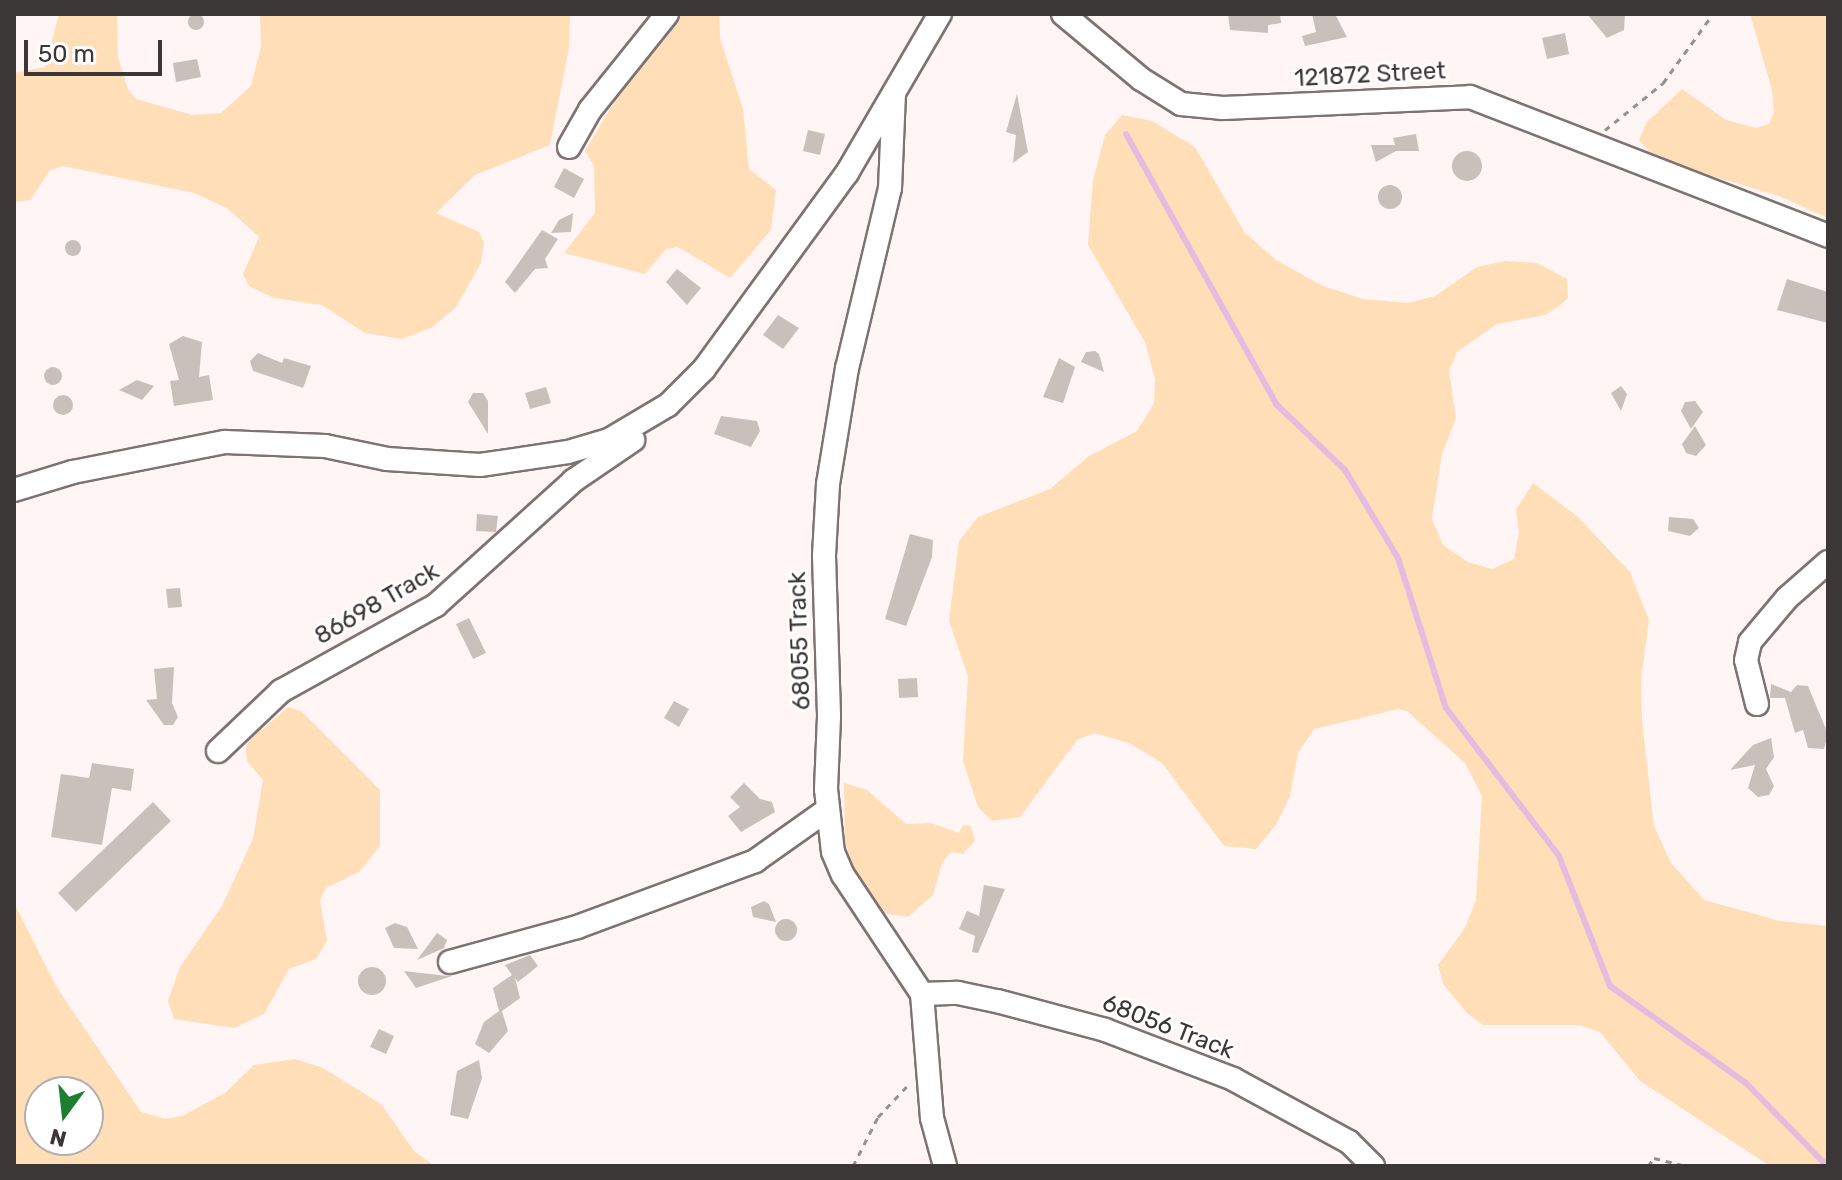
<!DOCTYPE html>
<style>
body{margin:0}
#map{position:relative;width:1842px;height:1180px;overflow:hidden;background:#fff5f5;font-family:Rubik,sans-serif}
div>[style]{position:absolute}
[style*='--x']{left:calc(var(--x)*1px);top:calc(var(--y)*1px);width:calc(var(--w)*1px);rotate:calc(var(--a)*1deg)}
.green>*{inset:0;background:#ffdeb8}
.stream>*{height:6px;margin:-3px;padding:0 3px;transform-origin:3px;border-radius:3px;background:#e4bcdf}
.building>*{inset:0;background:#c9c0bb}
.round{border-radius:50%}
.path>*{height:3px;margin-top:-1.5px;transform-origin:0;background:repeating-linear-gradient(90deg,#979090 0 6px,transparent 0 12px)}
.roads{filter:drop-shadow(2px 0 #7d7373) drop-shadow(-2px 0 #7d7373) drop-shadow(0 2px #7d7373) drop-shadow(0 -2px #7d7373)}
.minor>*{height:22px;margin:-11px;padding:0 11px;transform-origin:11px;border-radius:11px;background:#fff}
span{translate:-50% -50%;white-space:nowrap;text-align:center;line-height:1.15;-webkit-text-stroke:6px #fff;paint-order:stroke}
.street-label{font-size:24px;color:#3b3736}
.frame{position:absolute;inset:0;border:16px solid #3b3736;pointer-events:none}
.north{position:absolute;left:24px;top:1076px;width:80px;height:80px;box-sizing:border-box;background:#fff;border:2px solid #b1afaf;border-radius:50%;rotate:195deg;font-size:22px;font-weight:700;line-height:32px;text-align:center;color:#3b3736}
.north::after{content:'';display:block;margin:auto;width:28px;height:36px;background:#1e7e2f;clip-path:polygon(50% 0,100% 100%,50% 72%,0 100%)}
.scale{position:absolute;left:24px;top:40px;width:138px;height:36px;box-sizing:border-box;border:4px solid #3b3736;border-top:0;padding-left:10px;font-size:24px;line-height:28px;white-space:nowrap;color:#3b3736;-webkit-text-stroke:6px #fff;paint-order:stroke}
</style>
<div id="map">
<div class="green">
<div style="clip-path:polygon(59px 14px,117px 14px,118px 57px,128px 89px,136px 99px,193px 115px,221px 113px,251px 86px,261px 47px,260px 14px,570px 14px,569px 48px,550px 145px,475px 175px,436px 213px,479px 232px,484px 243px,481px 263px,456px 307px,433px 327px,402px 339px,365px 333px,322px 305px,274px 298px,249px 286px,243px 274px,259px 237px,227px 208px,194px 193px,63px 166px,49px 171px,31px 200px,14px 202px,14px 73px,45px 67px)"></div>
<div style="clip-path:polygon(678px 14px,719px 14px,720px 38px,743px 109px,749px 169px,776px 190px,771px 230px,730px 278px,678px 247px,666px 249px,645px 274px,564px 253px,595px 213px,594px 166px,585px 151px,631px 73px)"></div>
<div style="clip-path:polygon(1750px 14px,1828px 14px,1828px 218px,1779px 196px,1656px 159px,1639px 140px,1647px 122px,1682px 89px,1726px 120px,1756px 128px,1769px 124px,1774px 112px,1772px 90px)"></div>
<div style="clip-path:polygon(1122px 115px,1152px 121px,1195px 147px,1245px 233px,1276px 260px,1323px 286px,1363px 299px,1408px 303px,1435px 296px,1477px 267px,1505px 261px,1537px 263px,1567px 279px,1568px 298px,1561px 305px,1545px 315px,1497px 324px,1457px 352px,1449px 371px,1456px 418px,1442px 454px,1432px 519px,1443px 545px,1468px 562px,1492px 569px,1514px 559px,1519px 533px,1516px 510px,1533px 483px,1577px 516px,1630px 572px,1649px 620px,1641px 680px,1642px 720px,1654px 826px,1671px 863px,1704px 900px,1780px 921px,1828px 926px,1828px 1166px,1770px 1166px,1640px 1081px,1600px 1032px,1579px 1025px,1483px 1025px,1468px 1014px,1443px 984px,1438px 965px,1465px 928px,1476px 900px,1482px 796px,1465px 763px,1407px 711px,1398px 709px,1314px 729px,1298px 753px,1290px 796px,1276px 825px,1256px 849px,1224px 846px,1162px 763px,1129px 743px,1094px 733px,1077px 740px,1020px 817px,992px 821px,978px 807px,963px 761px,968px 676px,949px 621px,959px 541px,978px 517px,1050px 489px,1089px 456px,1137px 431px,1154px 403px,1155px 379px,1145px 342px,1088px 245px,1093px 180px,1105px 135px)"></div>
<div style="clip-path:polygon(288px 707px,301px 711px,380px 790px,380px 846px,359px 872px,326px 888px,320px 900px,327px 941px,316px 959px,289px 969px,264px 1014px,234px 1028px,174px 1019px,168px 1001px,180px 967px,222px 906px,253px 839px,263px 780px,247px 761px,246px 748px,254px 730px,263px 729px)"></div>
<div style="clip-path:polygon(844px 783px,867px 790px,906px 824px,931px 823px,959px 833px,963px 825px,971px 826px,975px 841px,963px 854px,951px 852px,942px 863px,933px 895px,908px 917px,882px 913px,855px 876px,845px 841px)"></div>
<div style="clip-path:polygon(evenodd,14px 903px,56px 986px,141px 1112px,166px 1119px,182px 1116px,225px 1093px,254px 1065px,295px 1059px,323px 1068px,381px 1104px,414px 1151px,435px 1166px,14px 1166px,14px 903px,88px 1092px,88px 1140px,40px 1140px,40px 1092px,88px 1092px)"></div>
</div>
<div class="stream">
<div style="--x:1126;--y:134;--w:309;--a:60.9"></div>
<div style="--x:1276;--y:404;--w:95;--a:43.7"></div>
<div style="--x:1345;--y:470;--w:103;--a:58.9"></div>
<div style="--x:1398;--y:558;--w:157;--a:72.3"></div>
<div style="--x:1446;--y:708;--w:186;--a:52.6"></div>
<div style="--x:1559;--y:856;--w:140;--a:68.6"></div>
<div style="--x:1610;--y:986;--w:167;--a:35.5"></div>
<div style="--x:1746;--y:1083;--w:116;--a:45.7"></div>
</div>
<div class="building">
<div class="round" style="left:188px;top:14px;width:16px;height:16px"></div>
<div style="clip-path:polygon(1228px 14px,1280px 14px,1281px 23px,1268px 25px,1268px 33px,1230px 30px)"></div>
<div style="clip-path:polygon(1312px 14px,1335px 14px,1347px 37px,1305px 46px,1302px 36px,1316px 32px)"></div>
<div style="clip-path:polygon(1587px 14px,1625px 14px,1624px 30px,1607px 38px)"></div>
<div style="clip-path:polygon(1565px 33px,1569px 54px,1547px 59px,1542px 38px)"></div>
<div style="clip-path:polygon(197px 59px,201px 77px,176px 82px,173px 63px)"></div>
<div style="clip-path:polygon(1017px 94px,1028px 152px,1013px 163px,1016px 135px,1006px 132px)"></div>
<div style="clip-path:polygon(808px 130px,825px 134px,820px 155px,803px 151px)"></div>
<div style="clip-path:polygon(1416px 134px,1419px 151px,1396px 151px,1376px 162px,1371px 145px,1395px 145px,1393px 138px)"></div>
<div class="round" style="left:1452px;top:151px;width:30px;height:30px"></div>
<div style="clip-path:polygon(564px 168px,584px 179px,574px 198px,554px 187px)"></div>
<div class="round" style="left:1378px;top:185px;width:24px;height:24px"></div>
<div style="clip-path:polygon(573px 213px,571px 232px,551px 233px,559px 220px)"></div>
<div style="clip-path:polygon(542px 230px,558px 239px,545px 259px,548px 268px,535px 269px,515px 293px,505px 282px)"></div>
<div class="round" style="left:65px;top:240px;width:16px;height:16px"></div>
<div style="clip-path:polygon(677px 269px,701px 288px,687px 305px,666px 282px)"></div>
<div style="clip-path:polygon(1787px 279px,1828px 292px,1828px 323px,1777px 310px)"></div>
<div style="clip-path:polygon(778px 315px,799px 328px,783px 349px,763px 335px)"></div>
<div style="clip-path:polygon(183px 336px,202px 342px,199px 377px,209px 375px,213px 400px,174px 406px,170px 381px,179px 380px,169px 344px)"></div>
<div style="clip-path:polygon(1095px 351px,1099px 354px,1104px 372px,1081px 362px,1086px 352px)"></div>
<div style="clip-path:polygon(258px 353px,282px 363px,284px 358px,311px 366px,303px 388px,253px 371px,250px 361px)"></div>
<div style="clip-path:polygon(1059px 358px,1075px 367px,1063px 403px,1043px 397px)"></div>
<div class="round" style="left:44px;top:367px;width:18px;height:18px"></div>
<div style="clip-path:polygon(137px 380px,154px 386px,142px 400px,119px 390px)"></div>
<div style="clip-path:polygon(1621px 386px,1627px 394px,1621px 411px,1611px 393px)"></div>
<div style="clip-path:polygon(546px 387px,551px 403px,530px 409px,525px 393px)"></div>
<div style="clip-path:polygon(473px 393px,483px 393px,488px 401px,488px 434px,468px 402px)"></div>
<div class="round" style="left:53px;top:395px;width:20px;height:20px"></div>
<div style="clip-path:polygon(1695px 401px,1703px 412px,1691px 429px,1681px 411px,1685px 402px)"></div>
<div style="clip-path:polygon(721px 416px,757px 421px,760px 431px,751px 447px,714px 434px)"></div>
<div style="clip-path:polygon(1695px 426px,1706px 445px,1696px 456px,1686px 453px,1682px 444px)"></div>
<div style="clip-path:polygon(477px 514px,498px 516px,496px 532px,476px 531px)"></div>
<div style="clip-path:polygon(1669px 517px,1693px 519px,1699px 528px,1690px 536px,1668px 531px)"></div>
<div style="clip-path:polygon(910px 534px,933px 540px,932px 557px,906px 626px,885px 619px)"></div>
<div style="clip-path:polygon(180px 588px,182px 607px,168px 608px,166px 589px)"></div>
<div style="clip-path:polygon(469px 618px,486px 653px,473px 659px,456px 624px)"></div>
<div style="clip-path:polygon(174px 667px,172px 703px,178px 717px,173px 725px,164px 725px,146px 700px,157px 699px,154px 669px)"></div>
<div style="clip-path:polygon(917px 678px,918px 697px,899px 698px,898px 679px)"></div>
<div style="clip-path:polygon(1771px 684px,1791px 692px,1797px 685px,1808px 686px,1828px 734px,1824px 749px,1808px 748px,1803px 730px,1795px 733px,1785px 698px,1770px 698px)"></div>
<div style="clip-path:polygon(674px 701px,689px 709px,679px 727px,664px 718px)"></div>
<div style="clip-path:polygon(1771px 738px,1774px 757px,1766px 769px,1774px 786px,1769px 795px,1758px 797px,1748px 788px,1755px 765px,1730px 770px,1753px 745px)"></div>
<div style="clip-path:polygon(92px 763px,134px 769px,131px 791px,112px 788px,102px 845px,51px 837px,61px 774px,89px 778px)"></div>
<div style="clip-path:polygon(744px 783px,760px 799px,772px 802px,775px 812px,741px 832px,728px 816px,740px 807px,730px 797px)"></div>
<div style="clip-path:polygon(153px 802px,171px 821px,76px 912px,58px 893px)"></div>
<div style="clip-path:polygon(984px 885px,1005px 889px,978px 953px,972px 952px,975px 936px,959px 929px,967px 911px,979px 916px)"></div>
<div style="clip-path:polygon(764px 901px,769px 904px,776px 922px,753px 917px,751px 907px)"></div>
<div class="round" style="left:775px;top:919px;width:22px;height:22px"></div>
<div style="clip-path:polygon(395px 923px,407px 927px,418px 949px,394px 948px,385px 928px)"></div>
<div style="clip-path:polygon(437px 933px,447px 940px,444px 948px,417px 960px)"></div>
<div style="clip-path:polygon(530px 955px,538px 966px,518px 982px,515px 978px,520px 998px,502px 1011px,508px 1031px,489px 1053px,475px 1044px,484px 1022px,499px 1011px,493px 988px,512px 975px,505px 965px)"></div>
<div class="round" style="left:358px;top:967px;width:28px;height:28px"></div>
<div style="clip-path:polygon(404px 971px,447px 976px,452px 976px,416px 988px)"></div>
<div style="clip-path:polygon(379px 1029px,394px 1036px,386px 1054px,370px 1047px)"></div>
<div style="clip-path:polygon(479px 1060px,482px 1078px,468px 1119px,450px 1115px,457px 1071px)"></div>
</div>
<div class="path">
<div style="--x:1605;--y:130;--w:75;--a:-39"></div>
<div style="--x:1663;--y:83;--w:85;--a:-54.1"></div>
<div style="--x:853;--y:1166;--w:55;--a:-63"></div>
<div style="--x:878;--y:1117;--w:45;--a:-46.8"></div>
<div style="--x:1648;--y:1166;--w:10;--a:-53"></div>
<div style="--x:1654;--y:1158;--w:33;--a:14"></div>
</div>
<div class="roads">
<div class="minor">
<div style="--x:1063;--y:14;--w:102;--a:39.8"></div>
<div style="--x:1141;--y:79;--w:47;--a:32"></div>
<div style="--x:1181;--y:104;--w:42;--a:5.4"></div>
<div style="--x:1223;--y:108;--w:247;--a:-2.5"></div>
<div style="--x:1470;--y:97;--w:384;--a:21.2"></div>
<div style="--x:894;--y:93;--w:95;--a:92.4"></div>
<div style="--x:890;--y:188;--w:185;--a:103.4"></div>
<div style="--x:847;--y:368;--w:118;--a:99.3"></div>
<div style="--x:828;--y:484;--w:72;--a:93.2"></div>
<div style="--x:824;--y:556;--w:161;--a:88.2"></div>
<div style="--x:829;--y:717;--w:72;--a:92.4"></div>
<div style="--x:826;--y:789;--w:63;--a:83.7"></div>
<div style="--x:833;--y:852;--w:25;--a:67"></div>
<div style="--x:843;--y:875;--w:143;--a:56.4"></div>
<div style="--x:922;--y:994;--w:124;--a:85.4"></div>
<div style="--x:932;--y:1118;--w:50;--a:74.8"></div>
<div style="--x:569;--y:147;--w:43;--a:-60.4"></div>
<div style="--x:590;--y:110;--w:123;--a:-51.3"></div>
<div style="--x:14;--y:490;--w:62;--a:-17"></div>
<div style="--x:73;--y:472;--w:155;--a:-11.2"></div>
<div style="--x:225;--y:442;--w:100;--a:2.3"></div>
<div style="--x:325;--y:446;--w:63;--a:11.8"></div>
<div style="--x:387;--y:459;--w:93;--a:3.7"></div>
<div style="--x:480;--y:465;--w:89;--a:-8.4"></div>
<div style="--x:568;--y:452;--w:43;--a:-16.3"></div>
<div style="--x:609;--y:440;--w:69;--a:-30.7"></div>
<div style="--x:668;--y:405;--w:51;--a:-45"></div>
<div style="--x:704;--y:369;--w:243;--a:-53.9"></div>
<div style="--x:847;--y:173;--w:184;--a:-59.7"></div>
<div style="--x:1757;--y:704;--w:45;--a:-104"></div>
<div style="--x:1746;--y:660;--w:18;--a:-77"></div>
<div style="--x:1750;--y:642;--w:57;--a:-49.9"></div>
<div style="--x:1787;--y:598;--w:55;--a:-41.3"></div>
<div style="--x:218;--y:751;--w:87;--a:-43.6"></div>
<div style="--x:281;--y:691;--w:177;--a:-29"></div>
<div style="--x:436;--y:605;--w:185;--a:-42.1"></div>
<div style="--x:573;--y:481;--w:73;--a:-34.3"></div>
<div style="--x:450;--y:962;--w:132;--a:-15.4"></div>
<div style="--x:577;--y:927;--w:190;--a:-20.3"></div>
<div style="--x:755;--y:861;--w:88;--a:-35.3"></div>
<div style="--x:922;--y:994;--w:36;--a:-2"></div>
<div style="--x:958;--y:993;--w:40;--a:12"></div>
<div style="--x:997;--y:1001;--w:112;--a:15"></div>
<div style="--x:1105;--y:1030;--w:137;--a:20.9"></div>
<div style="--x:1233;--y:1079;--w:132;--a:28.5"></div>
<div style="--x:1349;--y:1142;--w:34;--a:45"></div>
</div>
</div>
<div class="street-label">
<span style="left:1370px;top:75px;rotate:-3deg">121872 Street</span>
<span style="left:377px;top:604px;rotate:-30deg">86698 Track</span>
<span style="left:800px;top:641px;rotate:-92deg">68055 Track</span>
<span style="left:1168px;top:1027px;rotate:21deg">68056 Track</span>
</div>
<div class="frame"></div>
<div class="north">N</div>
<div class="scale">50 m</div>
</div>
